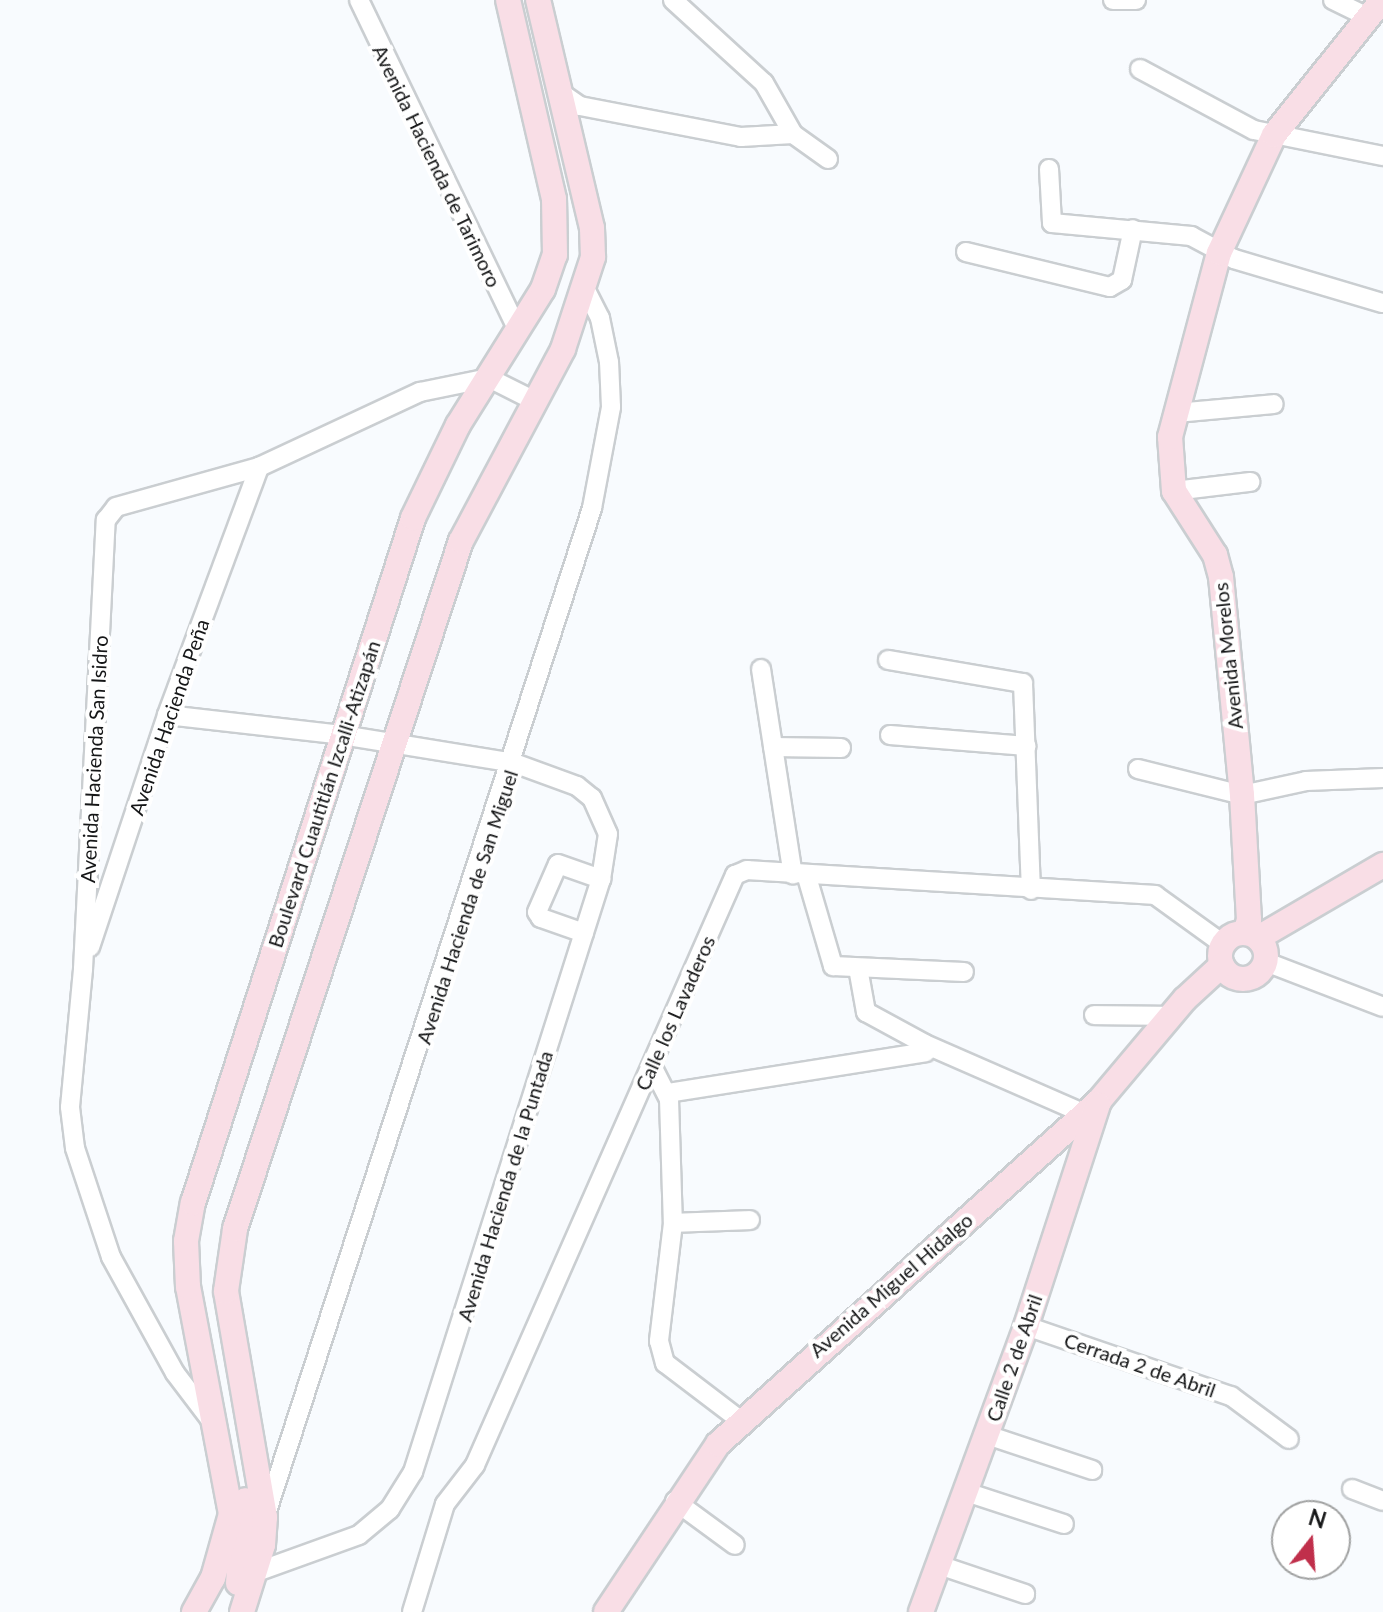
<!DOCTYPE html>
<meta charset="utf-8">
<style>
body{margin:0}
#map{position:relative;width:1383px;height:1612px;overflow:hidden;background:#f8fbfe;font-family:Lato,sans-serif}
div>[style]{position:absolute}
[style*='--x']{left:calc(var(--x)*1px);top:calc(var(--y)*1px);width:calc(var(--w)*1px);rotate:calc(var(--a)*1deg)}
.roads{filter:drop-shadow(2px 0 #caced1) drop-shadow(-2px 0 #caced1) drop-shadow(0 2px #caced1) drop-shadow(0 -2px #caced1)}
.street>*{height:18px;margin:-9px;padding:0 9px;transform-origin:9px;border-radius:9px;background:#fff}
.secondary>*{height:24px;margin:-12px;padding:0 12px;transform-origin:12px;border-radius:12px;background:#f9dee6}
.secondary>.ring{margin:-12px;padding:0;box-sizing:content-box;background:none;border:24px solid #f9dee6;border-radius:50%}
span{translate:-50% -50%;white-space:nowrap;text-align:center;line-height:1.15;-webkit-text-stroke:8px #fff;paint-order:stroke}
.street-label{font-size:20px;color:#151617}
.north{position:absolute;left:1271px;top:1500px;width:80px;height:80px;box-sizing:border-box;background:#fff;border:2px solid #a1a2a2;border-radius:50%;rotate:17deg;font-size:22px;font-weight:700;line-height:32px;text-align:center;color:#151617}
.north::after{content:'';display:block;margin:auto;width:28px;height:36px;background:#c02f4b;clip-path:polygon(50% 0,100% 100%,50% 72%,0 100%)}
</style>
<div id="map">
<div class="roads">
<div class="street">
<div style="--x:359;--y:0;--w:367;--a:64.3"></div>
<div style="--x:673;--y:0;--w:123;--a:42.4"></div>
<div style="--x:764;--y:83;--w:59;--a:60.4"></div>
<div style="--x:793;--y:134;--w:43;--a:35.5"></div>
<div style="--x:1113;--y:0;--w:23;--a:0"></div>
<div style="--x:1333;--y:0;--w:37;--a:26"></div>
<div style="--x:1140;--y:69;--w:129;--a:28.2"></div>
<div style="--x:1254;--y:130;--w:132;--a:11.4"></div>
<div style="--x:557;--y:90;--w:28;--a:35"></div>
<div style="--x:580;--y:106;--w:164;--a:10.9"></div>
<div style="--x:741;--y:137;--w:52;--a:-3.3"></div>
<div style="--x:1049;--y:169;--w:54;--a:86.8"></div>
<div style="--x:1052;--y:223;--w:140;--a:5.3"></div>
<div style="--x:1191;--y:236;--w:49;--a:28.1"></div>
<div style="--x:1234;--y:259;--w:155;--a:16.5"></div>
<div style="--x:966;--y:252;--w:148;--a:13.7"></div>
<div style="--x:1110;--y:287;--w:14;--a:-30"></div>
<div style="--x:1122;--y:280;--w:52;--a:-77.8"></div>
<div style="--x:1176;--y:413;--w:98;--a:-5.2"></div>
<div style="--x:1174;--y:491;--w:77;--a:-6.8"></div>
<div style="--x:888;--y:660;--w:137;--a:9.7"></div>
<div style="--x:1023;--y:683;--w:207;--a:87.8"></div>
<div style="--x:761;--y:669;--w:208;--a:81.2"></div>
<div style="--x:167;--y:715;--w:176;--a:6.5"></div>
<div style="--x:342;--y:735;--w:174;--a:9.2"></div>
<div style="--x:514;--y:763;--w:67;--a:20.1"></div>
<div style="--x:577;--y:786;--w:19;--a:39"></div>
<div style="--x:592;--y:798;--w:39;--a:66"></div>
<div style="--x:608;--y:834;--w:46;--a:98.8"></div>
<div style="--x:601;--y:879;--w:622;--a:107.59"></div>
<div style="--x:413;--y:1472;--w:44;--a:121.9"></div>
<div style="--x:390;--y:1509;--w:40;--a:140"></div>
<div style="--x:359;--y:1535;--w:109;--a:160.2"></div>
<div style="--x:890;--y:735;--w:137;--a:4.6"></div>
<div style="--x:773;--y:747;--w:68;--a:0.8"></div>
<div style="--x:1138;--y:769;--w:107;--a:14"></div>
<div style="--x:1242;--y:795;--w:66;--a:-12.3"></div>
<div style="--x:1306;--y:781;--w:77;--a:-2.2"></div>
<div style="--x:807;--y:877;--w:93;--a:73.7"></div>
<div style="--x:833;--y:966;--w:131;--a:2.6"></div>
<div style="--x:584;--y:933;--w:46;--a:-160.8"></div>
<div style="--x:541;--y:918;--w:7;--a:-124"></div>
<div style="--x:537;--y:912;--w:52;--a:-66.4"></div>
<div style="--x:558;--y:864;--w:46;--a:19.2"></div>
<div style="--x:90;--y:947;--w:244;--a:-71.6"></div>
<div style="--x:167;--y:715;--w:265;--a:-69.6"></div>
<div style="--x:1266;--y:962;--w:125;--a:21"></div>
<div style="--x:858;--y:968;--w:45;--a:79.7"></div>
<div style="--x:866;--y:1012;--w:67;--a:28.5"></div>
<div style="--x:925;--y:1044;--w:175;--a:23.6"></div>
<div style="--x:1094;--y:1015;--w:77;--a:0.7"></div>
<div style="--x:652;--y:1066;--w:37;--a:63"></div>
<div style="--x:669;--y:1099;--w:124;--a:88.2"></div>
<div style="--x:673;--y:1223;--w:119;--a:96.8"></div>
<div style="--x:659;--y:1341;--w:23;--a:75"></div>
<div style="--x:665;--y:1363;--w:96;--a:37.3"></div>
<div style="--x:668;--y:1093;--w:261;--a:-9"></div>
<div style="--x:673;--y:1223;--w:77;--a:-2.2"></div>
<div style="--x:1026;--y:1326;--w:217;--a:18.9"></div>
<div style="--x:1231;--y:1396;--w:72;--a:36.6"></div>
<div style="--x:213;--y:1423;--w:63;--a:-127.2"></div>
<div style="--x:175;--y:1373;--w:132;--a:-118.9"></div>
<div style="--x:111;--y:1257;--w:115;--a:-108.3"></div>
<div style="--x:75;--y:1148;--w:41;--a:-97"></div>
<div style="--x:70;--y:1107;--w:139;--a:-84.6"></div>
<div style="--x:83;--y:969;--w:450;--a:-87.1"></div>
<div style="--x:106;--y:520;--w:16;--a:-52"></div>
<div style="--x:116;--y:507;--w:148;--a:-15.6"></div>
<div style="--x:259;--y:467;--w:178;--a:-25"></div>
<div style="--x:420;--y:392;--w:70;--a:-11.5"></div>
<div style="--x:489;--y:378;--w:51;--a:26.6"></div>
<div style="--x:987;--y:1435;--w:111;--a:18.4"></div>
<div style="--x:1352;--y:1489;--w:33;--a:21"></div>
<div style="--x:966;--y:1492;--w:103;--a:18.1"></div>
<div style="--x:675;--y:1501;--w:74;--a:36.3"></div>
<div style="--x:265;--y:1517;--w:1061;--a:-72.04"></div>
<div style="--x:592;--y:508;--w:103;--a:-79.3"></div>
<div style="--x:611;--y:407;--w:45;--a:-92.5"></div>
<div style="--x:609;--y:362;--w:45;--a:-101.6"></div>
<div style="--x:600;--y:318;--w:31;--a:-117"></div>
<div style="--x:939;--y:1565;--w:91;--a:18.6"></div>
<div style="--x:412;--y:1612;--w:113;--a:-73"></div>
<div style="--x:445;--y:1504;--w:49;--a:-52.4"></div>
<div style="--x:475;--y:1465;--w:645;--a:-66.22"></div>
<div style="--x:735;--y:875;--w:13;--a:-23"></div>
<div style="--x:747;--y:870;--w:409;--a:3.5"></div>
<div style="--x:1155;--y:895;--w:84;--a:35.8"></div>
</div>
<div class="secondary">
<div class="ring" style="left:1220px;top:933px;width:22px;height:22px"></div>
<div style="--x:1245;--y:933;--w:14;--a:-73"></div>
<div style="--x:1249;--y:920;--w:125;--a:-93.2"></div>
<div style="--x:1242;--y:795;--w:219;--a:-95.5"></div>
<div style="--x:1221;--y:577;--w:23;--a:-105"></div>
<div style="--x:1215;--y:555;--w:76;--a:-122.6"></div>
<div style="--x:1174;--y:491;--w:54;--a:-94.2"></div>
<div style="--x:1170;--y:437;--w:190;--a:-75.1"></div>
<div style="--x:1219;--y:253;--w:130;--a:-65"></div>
<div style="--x:1274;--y:135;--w:173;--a:-51.3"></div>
<div style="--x:1258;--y:938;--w:145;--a:-30.3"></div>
<div style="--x:238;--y:1583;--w:83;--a:-85.2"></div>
<div style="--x:194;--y:1612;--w:39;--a:-61"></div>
<div style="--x:213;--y:1578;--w:66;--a:-74.3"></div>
<div style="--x:231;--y:1514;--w:231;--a:-100.7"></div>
<div style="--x:188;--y:1287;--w:46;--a:-92.5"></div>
<div style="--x:186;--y:1241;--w:39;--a:-80"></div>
<div style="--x:193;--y:1203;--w:719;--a:-72.19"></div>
<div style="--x:413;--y:518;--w:103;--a:-64.2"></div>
<div style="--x:458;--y:425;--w:160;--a:-58"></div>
<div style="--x:543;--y:289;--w:36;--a:-71"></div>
<div style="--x:555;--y:255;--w:56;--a:-91"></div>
<div style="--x:554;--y:199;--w:204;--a:-103"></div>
<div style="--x:242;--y:1612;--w:70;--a:-72.6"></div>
<div style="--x:263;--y:1545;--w:28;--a:-86"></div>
<div style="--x:265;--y:1517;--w:229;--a:-99.8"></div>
<div style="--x:226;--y:1291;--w:63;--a:-81.7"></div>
<div style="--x:235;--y:1229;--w:724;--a:-71.82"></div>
<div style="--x:461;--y:541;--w:217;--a:-62"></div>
<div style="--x:563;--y:349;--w:97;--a:-71.9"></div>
<div style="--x:593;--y:257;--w:29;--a:-92"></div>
<div style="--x:592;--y:228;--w:234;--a:-103.3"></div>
<div style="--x:606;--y:1612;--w:202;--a:-56.3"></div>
<div style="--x:718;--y:1444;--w:513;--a:-42"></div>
<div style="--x:1099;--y:1101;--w:133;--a:-49.9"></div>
<div style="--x:1185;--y:999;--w:50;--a:-42.6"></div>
<div style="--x:921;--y:1612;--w:305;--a:-69.8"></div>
<div style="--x:1026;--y:1326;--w:233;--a:-72"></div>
</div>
</div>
<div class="street-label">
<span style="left:437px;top:166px;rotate:64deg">Avenida Hacienda de Tarimoro</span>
<span style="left:1228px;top:656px;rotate:-96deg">Avenida Morelos</span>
<span style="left:169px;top:717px;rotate:-71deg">Avenida Hacienda Peña</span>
<span style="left:94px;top:759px;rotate:-87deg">Avenida Hacienda San Isidro</span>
<span style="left:324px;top:794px;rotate:-72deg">Boulevard Cuautitlán Izcalli-Atizapán</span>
<span style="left:467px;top:907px;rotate:-72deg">Avenida Hacienda de San Miguel</span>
<span style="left:675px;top:1013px;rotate:-66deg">Calle los Lavaderos</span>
<span style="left:505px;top:1186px;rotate:-73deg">Avenida Hacienda de la Puntada</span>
<span style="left:891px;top:1285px;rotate:-41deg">Avenida Miguel Hidalgo</span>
<span style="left:1014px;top:1358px;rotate:-71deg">Calle 2 de Abril</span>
<span style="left:1140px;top:1365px;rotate:19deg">Cerrada 2 de Abril</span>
</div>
<div class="north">N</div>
</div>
